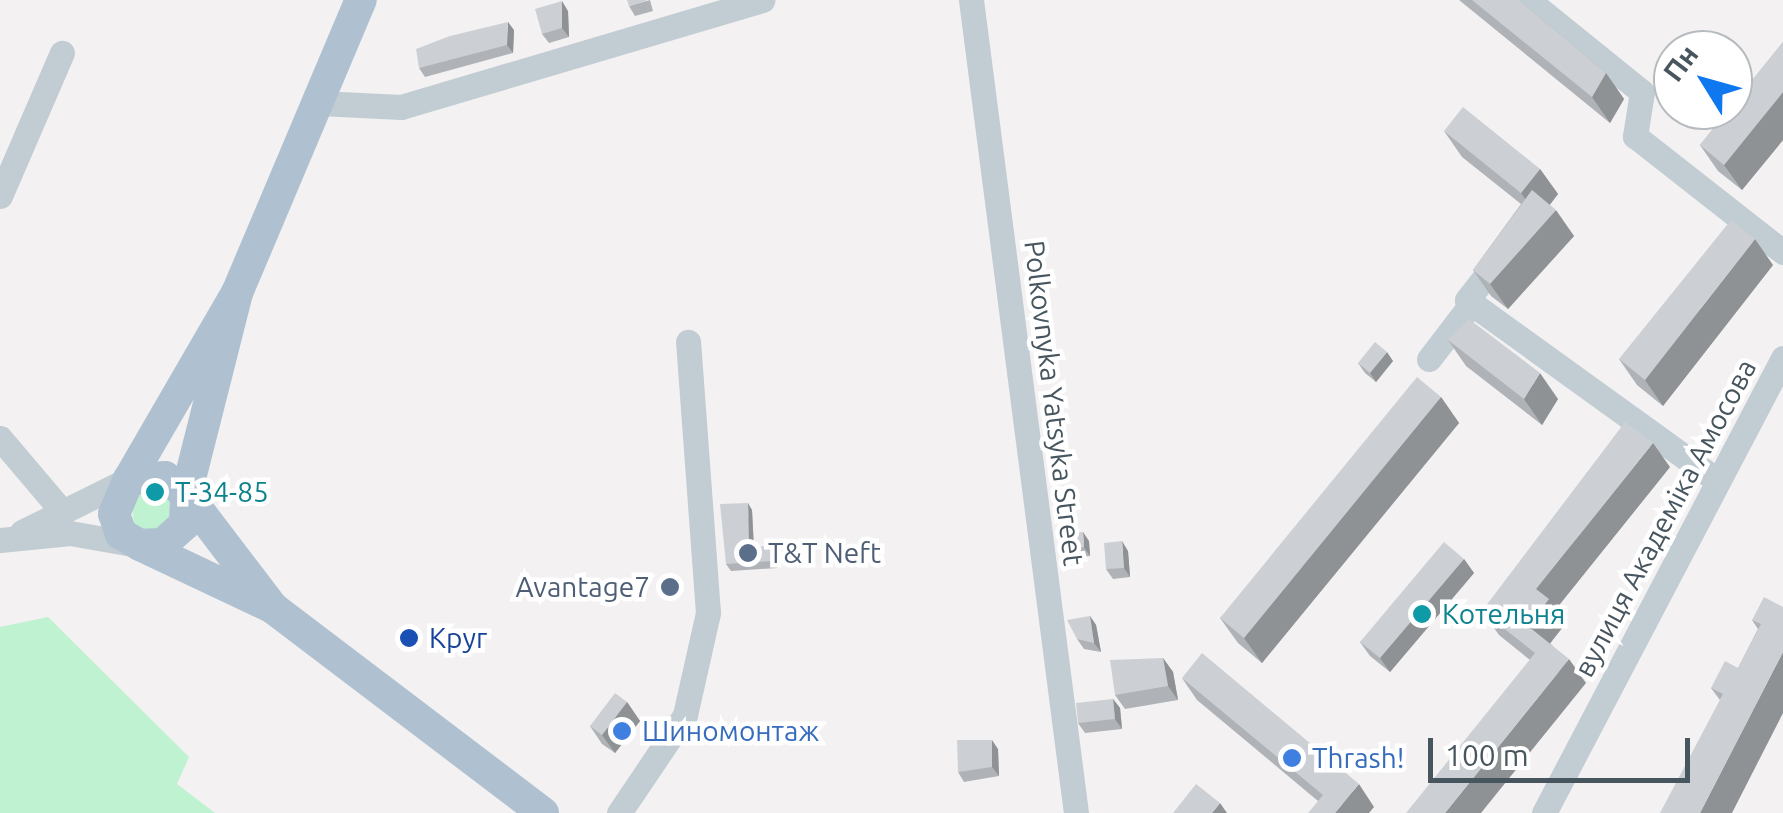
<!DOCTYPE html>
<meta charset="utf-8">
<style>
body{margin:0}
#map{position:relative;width:1783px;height:813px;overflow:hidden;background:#f3f1f1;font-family:Ubuntu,sans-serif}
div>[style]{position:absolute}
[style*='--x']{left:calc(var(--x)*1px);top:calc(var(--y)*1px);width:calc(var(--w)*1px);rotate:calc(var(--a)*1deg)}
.green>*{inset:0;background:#bef2d0}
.minor>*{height:25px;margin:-12.5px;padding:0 12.5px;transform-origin:12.5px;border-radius:12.5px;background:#c1ccd3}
.major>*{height:32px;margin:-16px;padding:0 16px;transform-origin:16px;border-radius:16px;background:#afc1d1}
.wall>*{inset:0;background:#afb3b7}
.shaded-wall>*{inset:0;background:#8f9295}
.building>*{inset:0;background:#ccd0d5}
.dots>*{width:28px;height:28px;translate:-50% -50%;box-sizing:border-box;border:5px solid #fff;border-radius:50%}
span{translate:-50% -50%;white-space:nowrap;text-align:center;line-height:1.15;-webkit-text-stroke:9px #fff;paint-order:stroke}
.street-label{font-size:28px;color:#47555f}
.culture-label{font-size:28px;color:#0d838f}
.left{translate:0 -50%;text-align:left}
.service-label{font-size:28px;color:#4e5e75}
.right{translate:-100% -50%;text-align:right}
.transit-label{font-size:28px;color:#164399}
.shop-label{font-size:28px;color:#366cbe}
.north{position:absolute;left:1653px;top:30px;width:100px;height:100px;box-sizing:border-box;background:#fff;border:2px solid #b5bbbf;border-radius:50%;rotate:307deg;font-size:28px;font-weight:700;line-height:40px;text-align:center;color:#47555f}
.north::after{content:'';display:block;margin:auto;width:35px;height:45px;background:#0f78ef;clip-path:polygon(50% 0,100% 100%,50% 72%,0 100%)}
.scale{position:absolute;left:1428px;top:738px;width:262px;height:45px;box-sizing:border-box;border:5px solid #47555f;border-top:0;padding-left:12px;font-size:30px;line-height:35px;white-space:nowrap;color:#47555f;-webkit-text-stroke:8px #fff;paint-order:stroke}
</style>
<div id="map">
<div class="green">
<div style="clip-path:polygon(170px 490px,169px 528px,135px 531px,130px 492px)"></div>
<div style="clip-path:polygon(48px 617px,189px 757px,177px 784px,215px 813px,0 813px,0 627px)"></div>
</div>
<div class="minor">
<div style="--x:971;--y:0;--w:820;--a:82.64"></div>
<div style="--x:1528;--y:0;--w:146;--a:38.9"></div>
<div style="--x:1642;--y:92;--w:45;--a:99"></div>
<div style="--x:1635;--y:136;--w:188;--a:38.1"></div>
<div style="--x:319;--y:103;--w:82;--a:2.8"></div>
<div style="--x:401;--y:107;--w:377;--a:-16.5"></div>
<div style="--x:0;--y:196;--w:156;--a:-66.6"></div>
<div style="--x:1502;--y:255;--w:57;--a:127.9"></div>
<div style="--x:1467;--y:300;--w:306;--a:35.8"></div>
<div style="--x:1429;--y:359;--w:71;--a:-52.5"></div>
<div style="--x:0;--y:438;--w:96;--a:49.7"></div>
<div style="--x:22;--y:532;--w:119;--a:-26.4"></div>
<div style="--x:0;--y:540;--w:70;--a:-5.7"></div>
<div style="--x:70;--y:533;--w:69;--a:10"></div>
<div style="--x:619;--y:813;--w:118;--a:-56"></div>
<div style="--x:685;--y:715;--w:105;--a:-77.3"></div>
<div style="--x:708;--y:613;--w:272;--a:-94.2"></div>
<div style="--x:1544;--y:813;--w:514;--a:-62.29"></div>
</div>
<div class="major">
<div style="--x:237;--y:293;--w:207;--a:104.2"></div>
<div style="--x:186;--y:494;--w:30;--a:92"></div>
<div style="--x:185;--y:524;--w:30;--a:138"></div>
<div style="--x:163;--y:544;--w:23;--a:178"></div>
<div style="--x:140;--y:545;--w:22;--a:-150"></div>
<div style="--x:121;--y:534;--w:21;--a:-109"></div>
<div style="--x:114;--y:514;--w:38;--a:-67"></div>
<div style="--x:129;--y:479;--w:36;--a:-3"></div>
<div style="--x:165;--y:477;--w:27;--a:39"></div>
<div style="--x:186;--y:494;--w:143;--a:52.7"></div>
<div style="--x:129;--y:479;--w:215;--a:-59.9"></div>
<div style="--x:237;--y:293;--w:318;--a:-67.1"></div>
<div style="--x:140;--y:545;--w:147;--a:25.3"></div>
<div style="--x:273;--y:608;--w:339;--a:37.2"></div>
</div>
<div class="wall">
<div style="clip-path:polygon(650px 0,653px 11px,635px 16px,629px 6px)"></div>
<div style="clip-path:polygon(1459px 0,1519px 0,1606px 73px,1624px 99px,1610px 123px)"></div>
<div style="clip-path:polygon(568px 11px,569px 37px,549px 43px,542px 34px)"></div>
<div style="clip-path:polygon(514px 30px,513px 53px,425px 77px,419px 68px)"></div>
<div style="clip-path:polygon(1783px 42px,1783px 140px,1742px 190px,1718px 171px,1700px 145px)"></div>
<div style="clip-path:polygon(1444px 131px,1540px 169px,1558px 194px,1550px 205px,1574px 236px,1508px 309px,1491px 296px,1473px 270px,1521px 204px,1462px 157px)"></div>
<div style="clip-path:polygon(1773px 265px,1663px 406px,1637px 385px,1619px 359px)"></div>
<div style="clip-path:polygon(1448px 340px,1558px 399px,1542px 425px,1466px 366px)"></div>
<div style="clip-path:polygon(1393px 361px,1376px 382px,1365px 373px,1358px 363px)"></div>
<div style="clip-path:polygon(1441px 397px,1459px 423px,1262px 663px,1238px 643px,1220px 618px)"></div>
<div style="clip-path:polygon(1670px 467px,1556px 609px,1566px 623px,1550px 643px,1586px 683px,1530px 660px,1499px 635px,1482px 611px)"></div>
<div style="clip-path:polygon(752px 510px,754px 546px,776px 552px,777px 568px,731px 571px,726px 564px)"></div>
<div style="clip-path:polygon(1089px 541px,1090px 556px,1066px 558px,1060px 548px)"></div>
<div style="clip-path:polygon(1128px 551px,1130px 577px,1113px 579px,1106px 569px)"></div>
<div style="clip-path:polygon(1464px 559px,1474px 573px,1390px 672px,1370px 656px,1360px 642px)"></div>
<div style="clip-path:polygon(1783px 607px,1720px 700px,1711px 688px,1738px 668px,1758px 629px,1752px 620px)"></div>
<div style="clip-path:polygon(1090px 616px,1096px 625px,1101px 652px,1084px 649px,1077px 639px)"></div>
<div style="clip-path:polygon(1163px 658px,1173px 672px,1178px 700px,1125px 709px,1115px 695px)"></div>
<div style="clip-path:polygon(1182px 678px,1374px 807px,1318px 801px,1197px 700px)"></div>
<div style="clip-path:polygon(1113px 699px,1120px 708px,1122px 729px,1085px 733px,1078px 723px)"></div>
<div style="clip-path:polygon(627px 702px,640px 721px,615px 753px,602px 744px,590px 726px)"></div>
<div style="clip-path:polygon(998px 749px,999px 776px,964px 782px,958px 772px)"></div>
</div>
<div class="shaded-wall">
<div style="clip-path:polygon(562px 1px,568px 11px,569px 37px,562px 28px)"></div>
<div style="clip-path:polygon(508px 22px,514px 30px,513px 53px,507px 45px)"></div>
<div style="clip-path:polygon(1606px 73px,1624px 99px,1610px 123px,1592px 97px)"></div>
<div style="clip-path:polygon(1783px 92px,1783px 140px,1742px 190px,1724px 165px)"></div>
<div style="clip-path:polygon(1540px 169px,1558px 194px,1539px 218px,1521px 193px)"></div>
<div style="clip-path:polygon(1556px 210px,1574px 236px,1508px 309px,1490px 284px)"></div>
<div style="clip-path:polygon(1755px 239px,1773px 265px,1663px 406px,1645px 380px)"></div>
<div style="clip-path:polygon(1387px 352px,1393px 361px,1376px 382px,1370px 373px)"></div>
<div style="clip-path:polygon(1540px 373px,1558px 399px,1542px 425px,1524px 399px)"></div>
<div style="clip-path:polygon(1441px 397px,1459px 423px,1262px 663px,1244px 638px)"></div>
<div style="clip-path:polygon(1653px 443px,1670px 467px,1556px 609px,1566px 623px,1545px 650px,1528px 626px,1536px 589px)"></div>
<div style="clip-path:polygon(748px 503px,752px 510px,754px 553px,749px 547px)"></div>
<div style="clip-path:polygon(1083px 532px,1089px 541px,1090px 556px,1084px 547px)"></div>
<div style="clip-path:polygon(1122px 541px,1128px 551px,1130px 577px,1124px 568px)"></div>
<div style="clip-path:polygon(772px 546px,776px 552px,777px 568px,772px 561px)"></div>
<div style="clip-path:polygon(1464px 559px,1474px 573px,1390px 672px,1380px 658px)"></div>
<div style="clip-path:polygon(1090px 616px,1096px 625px,1101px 652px,1094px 643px)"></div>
<div style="clip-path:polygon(1783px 652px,1783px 713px,1732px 813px,1700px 813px)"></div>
<div style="clip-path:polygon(1163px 658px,1173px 672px,1178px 700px,1168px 686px)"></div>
<div style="clip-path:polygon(1569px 659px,1586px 683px,1481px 813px,1445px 813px)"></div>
<div style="clip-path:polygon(1113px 699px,1120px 708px,1122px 729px,1115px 719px)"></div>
<div style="clip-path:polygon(627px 702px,640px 721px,615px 753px,602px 735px)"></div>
<div style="clip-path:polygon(992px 740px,998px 749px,999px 776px,992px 767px)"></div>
<div style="clip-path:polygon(1359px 784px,1374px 807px,1369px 813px,1335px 813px)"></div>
<div style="clip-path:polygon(1220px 803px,1227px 813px,1212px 813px)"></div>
</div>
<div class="building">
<div style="clip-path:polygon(627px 0,646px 0,646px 1px,629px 6px)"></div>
<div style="clip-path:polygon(1472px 0,1519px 0,1606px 73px,1592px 97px)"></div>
<div style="clip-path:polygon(562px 1px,562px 28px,542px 34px,535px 9px)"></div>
<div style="clip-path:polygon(508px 22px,507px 45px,419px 68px,416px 49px,450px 36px)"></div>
<div style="clip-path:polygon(1783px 42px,1783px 92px,1724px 165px,1700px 145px,1728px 110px,1733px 110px,1733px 104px)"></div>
<div style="clip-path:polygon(1463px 107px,1540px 169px,1521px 193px,1444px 131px)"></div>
<div style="clip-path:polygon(1532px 190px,1556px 210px,1490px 284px,1473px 270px)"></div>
<div style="clip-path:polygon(1731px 220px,1755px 239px,1645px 380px,1619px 359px)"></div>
<div style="clip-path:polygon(1469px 319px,1540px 373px,1524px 399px,1448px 340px)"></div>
<div style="clip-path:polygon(1375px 342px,1387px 352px,1370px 373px,1358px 363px)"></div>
<div style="clip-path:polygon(1417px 377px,1441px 397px,1244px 638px,1220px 618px)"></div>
<div style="clip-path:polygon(1625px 422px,1653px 443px,1536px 589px,1549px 599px,1528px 626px,1569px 659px,1445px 813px,1406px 813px,1535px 653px,1482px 611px)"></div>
<div style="clip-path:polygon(748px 503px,749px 547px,772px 546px,772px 561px,726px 564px,720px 504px)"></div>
<div style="clip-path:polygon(1083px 532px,1084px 547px,1060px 548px,1059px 533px)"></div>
<div style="clip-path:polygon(1122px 541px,1124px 568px,1106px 569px,1104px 543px)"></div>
<div style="clip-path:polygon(1444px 542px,1464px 559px,1380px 658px,1360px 642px)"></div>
<div style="clip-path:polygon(1764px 597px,1783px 607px,1783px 652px,1700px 813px,1660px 813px,1723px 694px,1711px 688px,1725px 661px,1738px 668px,1761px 624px,1752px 620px)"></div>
<div style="clip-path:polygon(1090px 616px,1094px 643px,1077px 639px,1067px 620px)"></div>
<div style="clip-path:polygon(1202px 653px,1359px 784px,1335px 813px,1308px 813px,1323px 795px,1182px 678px)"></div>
<div style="clip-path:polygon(1163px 658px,1168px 686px,1115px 695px,1110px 660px)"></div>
<div style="clip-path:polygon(615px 693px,627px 702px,602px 735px,590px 726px)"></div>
<div style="clip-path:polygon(1113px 699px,1115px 719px,1078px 723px,1076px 703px)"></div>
<div style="clip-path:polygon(957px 740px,992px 740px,992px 767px,958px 772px)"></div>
<div style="clip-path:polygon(1196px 784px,1220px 803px,1212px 813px,1173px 813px)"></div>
</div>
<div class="dots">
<div style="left:155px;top:492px;background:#0f9aa8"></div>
<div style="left:748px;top:553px;background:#5c6f8a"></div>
<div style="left:670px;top:587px;background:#5c6f8a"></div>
<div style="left:1422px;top:614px;background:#0f9aa8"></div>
<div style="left:409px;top:638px;background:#1a4fb4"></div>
<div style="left:622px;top:731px;background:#3f7fe0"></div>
<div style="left:1292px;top:758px;background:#3f7fe0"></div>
</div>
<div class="street-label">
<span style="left:1054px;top:403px;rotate:83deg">Polkovnyka Yatsyka Street</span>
<span style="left:1665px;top:518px;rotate:-62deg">вулиця Академіка Амосова</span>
</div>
<div class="culture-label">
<span class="left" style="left:175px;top:492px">Т-34-85</span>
<span class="left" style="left:1442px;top:614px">Котельня</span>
</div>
<div class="service-label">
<span class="left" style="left:768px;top:553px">T&amp;T Neft</span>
<span class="right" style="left:650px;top:587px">Avantage7</span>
</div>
<div class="transit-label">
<span class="left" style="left:429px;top:638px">Круг</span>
</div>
<div class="shop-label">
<span class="left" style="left:642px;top:731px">Шиномонтаж</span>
<span class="left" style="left:1312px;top:758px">Thrash!</span>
</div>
<div class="north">Пн</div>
<div class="scale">100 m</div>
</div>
